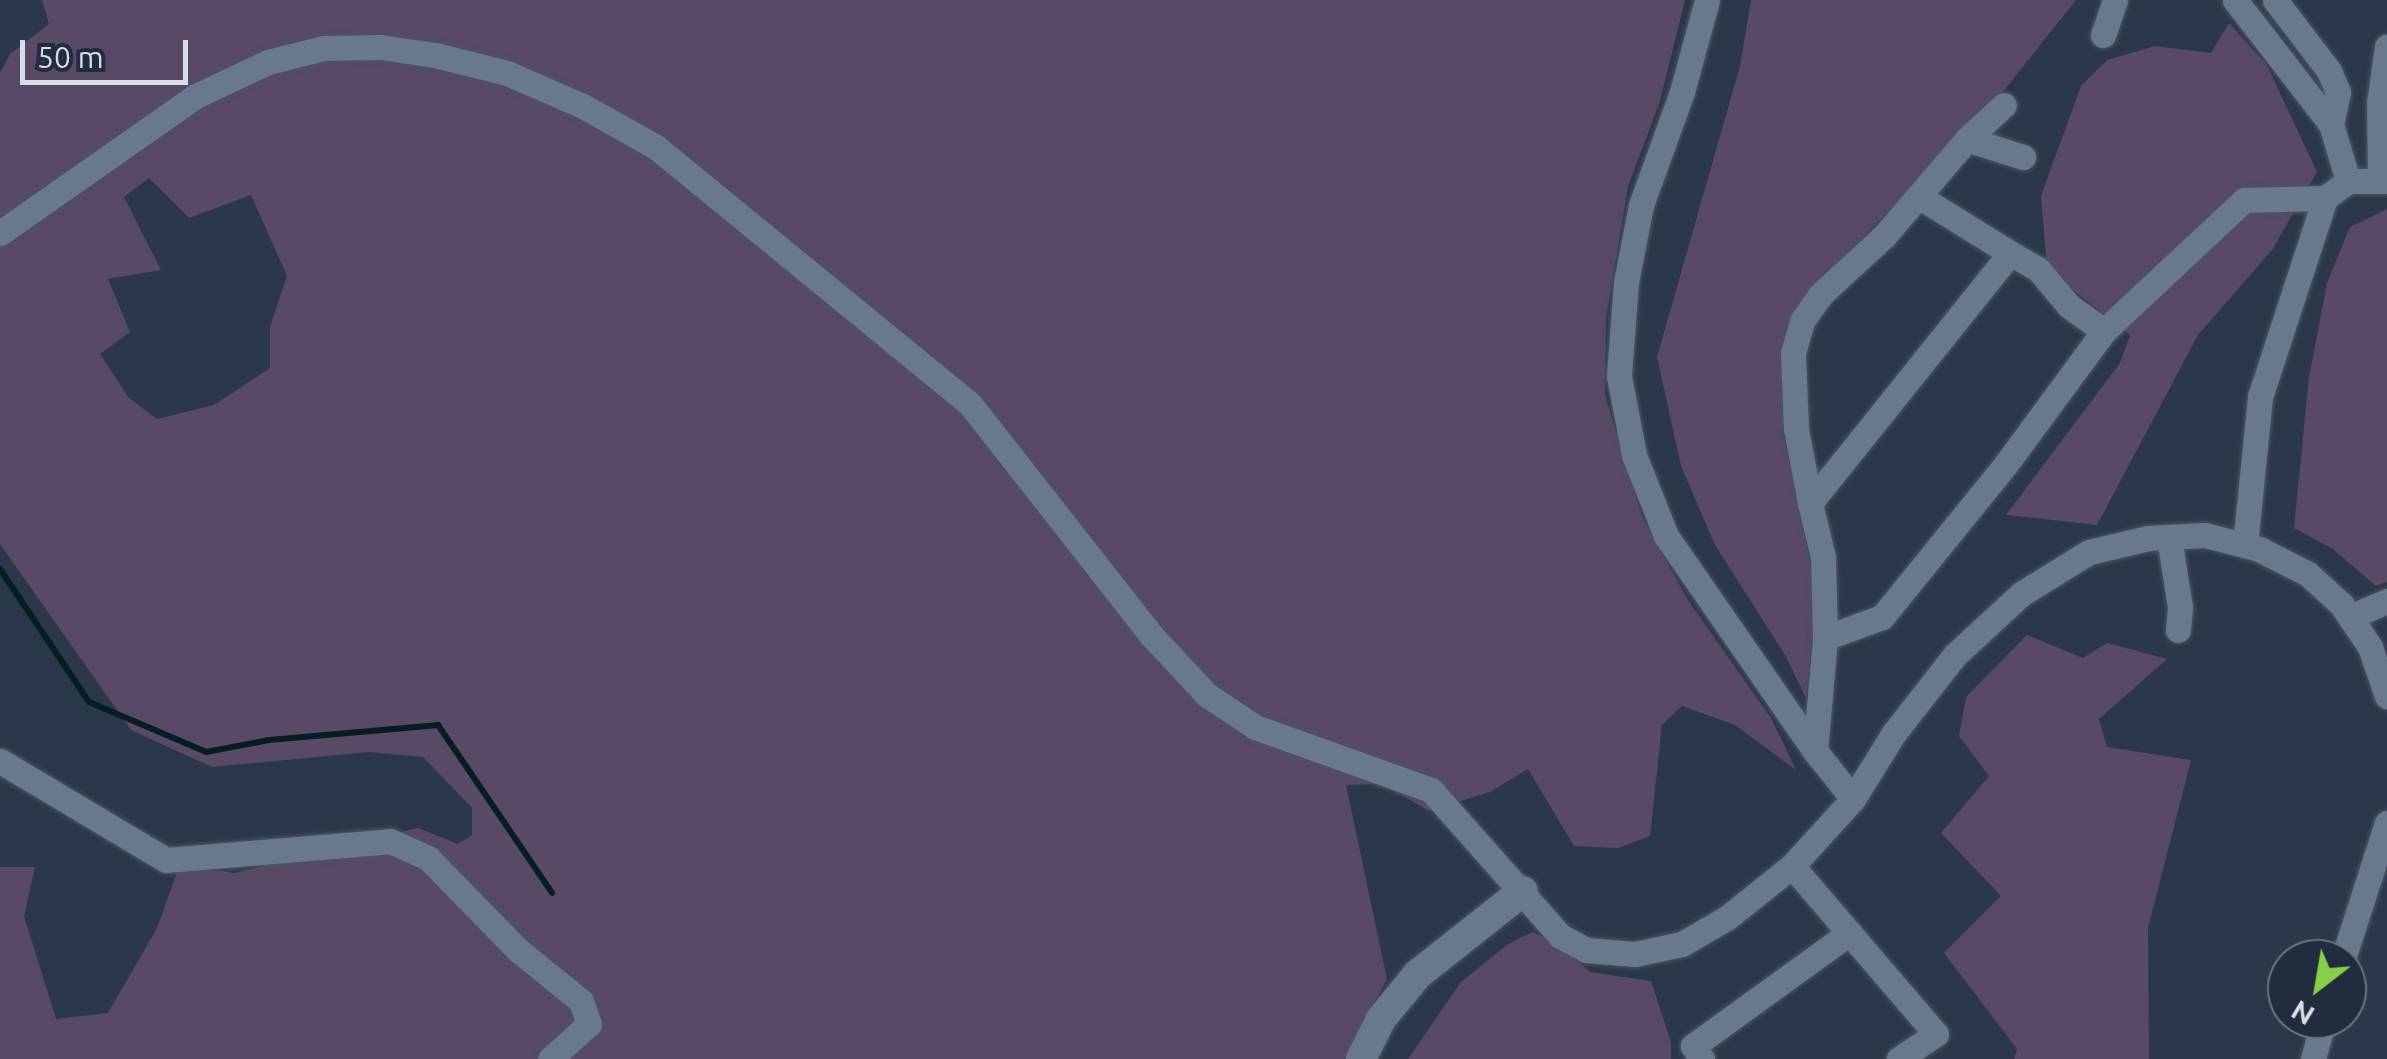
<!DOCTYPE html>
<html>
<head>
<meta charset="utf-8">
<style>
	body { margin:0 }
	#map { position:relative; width:2387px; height:1059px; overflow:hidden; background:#2b374a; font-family:Ubuntu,sans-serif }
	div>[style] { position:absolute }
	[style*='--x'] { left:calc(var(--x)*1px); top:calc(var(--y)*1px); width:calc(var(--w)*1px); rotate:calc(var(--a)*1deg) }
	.green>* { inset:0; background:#584967 }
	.stream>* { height:6px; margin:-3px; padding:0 3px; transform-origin:3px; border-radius:3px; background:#061e21 }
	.roads { filter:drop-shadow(0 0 2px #4a5463) drop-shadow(0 0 2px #4a5463) }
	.minor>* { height:25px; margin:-12.5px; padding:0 12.5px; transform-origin:12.5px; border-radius:12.5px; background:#69788d }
	.tertiary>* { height:30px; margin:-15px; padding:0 15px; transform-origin:15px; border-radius:15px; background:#69788d }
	span { translate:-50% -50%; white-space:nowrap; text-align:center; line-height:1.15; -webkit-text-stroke:8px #212d3f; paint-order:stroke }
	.north { position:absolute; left:2267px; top:939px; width:100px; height:100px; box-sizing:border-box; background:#212d3f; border:2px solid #697483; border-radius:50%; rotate:211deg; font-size:28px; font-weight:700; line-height:40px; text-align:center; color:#d6deea }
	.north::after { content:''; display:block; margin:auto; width:35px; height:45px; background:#88cf49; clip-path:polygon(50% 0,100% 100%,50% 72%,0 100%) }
	.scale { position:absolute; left:20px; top:40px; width:168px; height:45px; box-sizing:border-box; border:5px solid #d6deea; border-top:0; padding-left:12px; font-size:30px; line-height:35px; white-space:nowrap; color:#d6deea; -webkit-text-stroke:8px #212d3f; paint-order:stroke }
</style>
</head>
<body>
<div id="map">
	<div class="green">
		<i style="clip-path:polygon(evenodd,42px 0,1685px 0,1660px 101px,1628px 187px,1606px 318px,1605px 395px,1642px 517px,1688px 600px,1771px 718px,1796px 770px,1735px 725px,1682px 706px,1662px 725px,1650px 836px,1618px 848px,1574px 846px,1528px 769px,1490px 792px,1429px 811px,1383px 784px,1346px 785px,1387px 979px,1345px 1059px,0 1059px,0 867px,35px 867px,24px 916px,56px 1019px,108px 1013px,157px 928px,180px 864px,234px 873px,418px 828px,458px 844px,472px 835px,472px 808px,423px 757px,369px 752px,212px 767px,131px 730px,0 544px,0 73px,10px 54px,49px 24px,42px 0,149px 178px,189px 218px,251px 195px,287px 276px,270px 327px,270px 368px,214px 405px,157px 419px,128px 397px,100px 354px,130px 332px,108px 279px,161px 270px,124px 197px,149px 178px)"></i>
		<i style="clip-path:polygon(1751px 0,2076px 0,1998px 98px,1817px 285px,1785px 355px,1783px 433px,1811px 565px,1813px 629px,1806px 698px,1785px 655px,1715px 545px,1681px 466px,1657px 357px,1740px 66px)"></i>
		<i style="clip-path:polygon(2229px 23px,2267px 65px,2317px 172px,2272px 250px,2198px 335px,2097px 525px,2006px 515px,2120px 363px,2130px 335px,2047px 269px,2041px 196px,2081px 86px,2107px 60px,2155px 46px,2211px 53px)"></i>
		<i style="clip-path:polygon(2387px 209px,2387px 582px,2376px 586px,2333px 549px,2294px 528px,2309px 377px,2327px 283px,2350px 227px)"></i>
		<i style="clip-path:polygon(2027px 635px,2083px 658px,2107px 643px,2167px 659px,2099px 719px,2107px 747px,2191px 760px,2148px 928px,2149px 1059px,2014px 1059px,2017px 1049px,1944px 953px,2001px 896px,1941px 833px,1989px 776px,1959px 736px,1966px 697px)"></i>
		<i style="clip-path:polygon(1532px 932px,1556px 942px,1590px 972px,1651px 981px,1671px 1042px,1671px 1059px,1408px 1059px,1461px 982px,1507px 945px)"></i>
	</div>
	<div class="stream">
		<i style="--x:0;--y:569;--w:160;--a:56.2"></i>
		<i style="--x:89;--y:702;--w:127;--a:23.1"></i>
		<i style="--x:206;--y:752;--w:64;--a:-10.8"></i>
		<i style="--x:269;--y:740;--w:170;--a:-5.1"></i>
		<i style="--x:438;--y:725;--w:203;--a:55.8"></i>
	</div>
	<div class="roads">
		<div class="minor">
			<i style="--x:1707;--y:0;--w:95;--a:105.2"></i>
			<i style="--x:1682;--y:92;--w:120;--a:109.9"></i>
			<i style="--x:1641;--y:205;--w:78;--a:101"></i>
			<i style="--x:1626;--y:282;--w:94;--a:94.3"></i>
			<i style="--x:1619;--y:376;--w:80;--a:79.2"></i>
			<i style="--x:1634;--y:455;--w:87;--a:68.4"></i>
			<i style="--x:1666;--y:536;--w:262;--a:55.3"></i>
			<i style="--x:1815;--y:751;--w:61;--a:51.6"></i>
			<i style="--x:2235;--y:0;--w:157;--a:52.3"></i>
			<i style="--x:2331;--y:124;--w:59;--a:73.4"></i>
			<i style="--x:2275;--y:0;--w:89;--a:52.7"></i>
			<i style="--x:2329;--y:71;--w:23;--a:67"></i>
			<i style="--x:2338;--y:92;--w:33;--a:102"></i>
			<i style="--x:2103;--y:35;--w:37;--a:-71"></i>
			<i style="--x:1967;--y:139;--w:59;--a:17.8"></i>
			<i style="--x:2380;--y:181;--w:78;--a:-90.7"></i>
			<i style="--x:2379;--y:103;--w:57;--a:-81.9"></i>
			<i style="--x:1918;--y:196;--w:108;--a:31.8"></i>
			<i style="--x:0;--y:233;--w:239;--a:-35"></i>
			<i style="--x:196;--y:96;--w:80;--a:-25.3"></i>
			<i style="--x:268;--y:62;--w:58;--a:-14"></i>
			<i style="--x:324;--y:48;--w:57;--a:-1"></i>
			<i style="--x:381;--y:47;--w:55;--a:8.4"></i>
			<i style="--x:435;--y:55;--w:74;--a:14"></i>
			<i style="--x:507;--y:73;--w:83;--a:23.5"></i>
			<i style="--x:583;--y:106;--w:84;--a:29.3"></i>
			<i style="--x:656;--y:147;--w:406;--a:39.3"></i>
			<i style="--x:970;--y:404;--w:295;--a:51.9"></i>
			<i style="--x:1152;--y:636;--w:81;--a:47"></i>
			<i style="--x:1207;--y:695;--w:58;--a:33.7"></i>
			<i style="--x:1255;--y:727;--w:187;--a:19.7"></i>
			<i style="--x:1431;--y:790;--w:195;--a:48.5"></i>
			<i style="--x:1560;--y:936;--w:30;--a:28"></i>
			<i style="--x:1586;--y:950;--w:49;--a:4.7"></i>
			<i style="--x:1635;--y:954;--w:48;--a:-12"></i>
			<i style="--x:1682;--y:944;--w:53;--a:-30.4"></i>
			<i style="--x:1728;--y:917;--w:82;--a:-38.6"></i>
			<i style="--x:1792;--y:866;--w:91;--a:-47.7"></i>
			<i style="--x:1853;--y:799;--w:78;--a:-58.2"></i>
			<i style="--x:1894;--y:733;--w:99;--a:-52"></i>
			<i style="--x:1955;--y:655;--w:90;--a:-42.7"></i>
			<i style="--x:2021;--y:594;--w:80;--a:-31.7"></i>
			<i style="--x:2089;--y:552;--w:61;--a:-13.3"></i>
			<i style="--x:2148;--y:538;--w:57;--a:-3"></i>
			<i style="--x:2205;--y:535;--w:56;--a:14.5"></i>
			<i style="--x:2259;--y:549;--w:55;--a:27"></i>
			<i style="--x:2308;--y:574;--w:45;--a:42.3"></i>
			<i style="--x:2341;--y:604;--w:52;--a:56"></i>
			<i style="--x:2370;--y:647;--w:52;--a:70.9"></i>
			<i style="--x:2104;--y:331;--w:192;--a:-43.1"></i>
			<i style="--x:2244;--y:200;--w:81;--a:-1.4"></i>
			<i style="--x:1810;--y:503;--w:75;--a:-100.7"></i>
			<i style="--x:1796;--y:429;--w:76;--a:-92.3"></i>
			<i style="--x:1793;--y:353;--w:33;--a:-74"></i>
			<i style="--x:1802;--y:321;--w:32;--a:-55"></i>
			<i style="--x:1820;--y:295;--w:87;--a:-42.7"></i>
			<i style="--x:1884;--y:236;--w:128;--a:-49.4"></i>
			<i style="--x:1967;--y:139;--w:50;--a:-42.6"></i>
			<i style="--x:2169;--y:537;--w:71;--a:81.1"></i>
			<i style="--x:2180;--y:607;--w:23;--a:95"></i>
			<i style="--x:2245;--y:545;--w:149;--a:-84.2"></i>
			<i style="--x:2260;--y:397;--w:209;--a:-71.9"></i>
			<i style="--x:2325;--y:198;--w:29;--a:-36"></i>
			<i style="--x:2348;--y:181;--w:39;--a:0"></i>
			<i style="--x:2350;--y:617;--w:40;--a:-23.4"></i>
			<i style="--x:1815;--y:751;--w:113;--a:-84.9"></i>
			<i style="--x:1825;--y:638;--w:81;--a:-91.4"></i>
			<i style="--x:1823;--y:557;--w:56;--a:-103.5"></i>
			<i style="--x:1810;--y:503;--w:320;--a:-51.3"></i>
			<i style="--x:2010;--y:253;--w:32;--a:30"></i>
			<i style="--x:2038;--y:269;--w:48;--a:50"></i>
			<i style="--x:2069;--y:306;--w:43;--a:35.5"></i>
			<i style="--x:2104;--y:331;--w:165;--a:126.4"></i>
			<i style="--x:2006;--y:464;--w:197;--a:129"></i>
			<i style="--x:1882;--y:617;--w:61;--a:159.8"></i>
			<i style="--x:0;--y:761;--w:193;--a:30.8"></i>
			<i style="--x:166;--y:860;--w:225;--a:-4.8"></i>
			<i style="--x:390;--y:841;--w:42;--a:24.1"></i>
			<i style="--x:428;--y:858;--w:129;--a:45.6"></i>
			<i style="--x:518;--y:950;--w:81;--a:39"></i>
			<i style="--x:581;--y:1001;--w:24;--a:71"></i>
			<i style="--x:589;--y:1024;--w:52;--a:138.1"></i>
			<i style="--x:1792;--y:866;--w:221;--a:49.4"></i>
			<i style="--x:1936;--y:1034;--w:45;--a:146"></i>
			<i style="--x:2343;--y:959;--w:143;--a:-72.1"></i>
			<i style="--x:1702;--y:1059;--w:16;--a:-125"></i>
			<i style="--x:1693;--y:1046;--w:193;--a:-35.9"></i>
			<i style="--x:2313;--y:1059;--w:41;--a:-74.6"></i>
		</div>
		<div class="tertiary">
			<i style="--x:1361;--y:1059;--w:45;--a:-63.4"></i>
			<i style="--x:1381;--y:1019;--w:57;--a:-50.7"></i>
			<i style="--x:1417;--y:975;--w:135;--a:-38.4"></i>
		</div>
	</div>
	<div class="north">N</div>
	<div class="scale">50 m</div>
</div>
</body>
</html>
